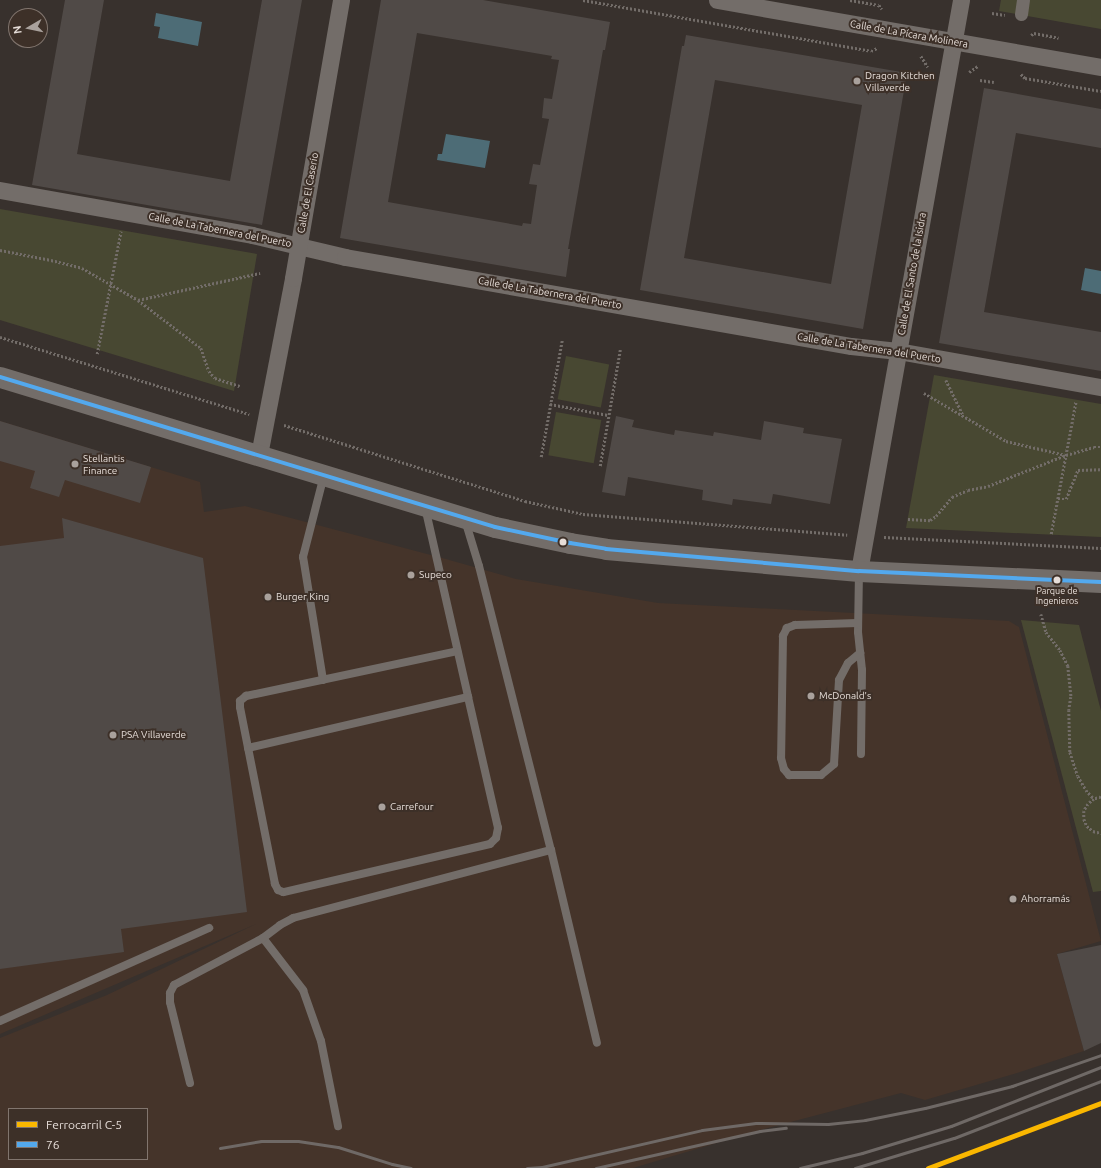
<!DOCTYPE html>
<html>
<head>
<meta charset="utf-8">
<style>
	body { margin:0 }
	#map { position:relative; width:1101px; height:1168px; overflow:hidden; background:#38312d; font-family:Ubuntu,sans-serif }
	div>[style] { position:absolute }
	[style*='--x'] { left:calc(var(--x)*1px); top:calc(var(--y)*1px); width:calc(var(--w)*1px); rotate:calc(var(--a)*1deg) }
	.built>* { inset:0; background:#45342a }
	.green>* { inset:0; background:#484832; transform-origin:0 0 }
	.water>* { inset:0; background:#4d6c76 }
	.building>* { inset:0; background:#504a47 }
	.path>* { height:2.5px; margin-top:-1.25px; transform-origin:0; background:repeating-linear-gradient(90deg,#736d69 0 2px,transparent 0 4px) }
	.service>* { height:8px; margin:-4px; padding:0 4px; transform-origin:4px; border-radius:4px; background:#736d69 }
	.pedestrian>* { height:13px; margin:-6.5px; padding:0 6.5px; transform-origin:6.5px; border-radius:6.5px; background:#736d69 }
	.minor>* { height:17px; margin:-8.5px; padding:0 8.5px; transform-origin:8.5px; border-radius:8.5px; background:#736d69 }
	.tertiary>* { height:21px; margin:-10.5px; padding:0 10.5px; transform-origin:10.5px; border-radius:10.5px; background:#736d69 }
	.rail>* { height:3px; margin:-1.5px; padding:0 1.5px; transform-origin:1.5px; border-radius:1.5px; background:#6f6966 }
	.bus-1>* { height:4px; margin:-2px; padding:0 2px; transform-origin:2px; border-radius:2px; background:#53a9ee }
	.rail-1>* { height:5px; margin:-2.5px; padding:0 2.5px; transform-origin:2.5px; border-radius:2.5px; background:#fab700 }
	.dots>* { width:11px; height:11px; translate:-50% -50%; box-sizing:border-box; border:2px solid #3d3028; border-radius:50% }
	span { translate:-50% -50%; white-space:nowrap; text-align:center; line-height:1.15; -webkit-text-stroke:4px #3d3028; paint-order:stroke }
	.bus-label { font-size:9px; color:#e6ddd8 }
	.street-label { font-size:10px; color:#e6ddd8 }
	.poi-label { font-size:10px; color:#e6ddd8 }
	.left { translate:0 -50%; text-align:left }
	.legend { position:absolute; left:8px; top:1108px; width:140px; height:52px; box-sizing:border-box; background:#3d3028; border:1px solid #81756e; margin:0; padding:5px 7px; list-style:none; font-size:12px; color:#e6ddd8 }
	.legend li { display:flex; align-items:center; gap:8px; height:20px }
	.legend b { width:20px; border:1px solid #81756e }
	.north { position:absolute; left:8px; top:8px; width:40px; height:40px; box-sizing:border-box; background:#3d3028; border:1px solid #81756e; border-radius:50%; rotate:261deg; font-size:11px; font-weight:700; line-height:16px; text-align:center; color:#e6ddd8 }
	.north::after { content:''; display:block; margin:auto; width:14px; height:18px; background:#a9a19c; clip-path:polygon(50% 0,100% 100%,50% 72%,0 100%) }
</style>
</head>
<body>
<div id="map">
	<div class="built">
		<i style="clip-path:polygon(evenodd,0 421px,200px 482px,204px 512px,245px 506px,446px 559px,516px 579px,658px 603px,1009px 621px,1019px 627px,1101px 941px,1057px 954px,1084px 1051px,1017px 1073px,925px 1100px,901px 1093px,760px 1130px,633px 1168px,0 1168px,0 1038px,107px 995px,256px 924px,0 1034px,0 421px,9px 1109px,147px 1109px,147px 1159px,9px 1159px,9px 1109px)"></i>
	</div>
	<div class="green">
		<i style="clip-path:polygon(1001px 0,1101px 0,1101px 29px,999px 11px)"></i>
		<i style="clip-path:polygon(0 209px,257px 254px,234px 391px,0 320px)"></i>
		<i style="left:566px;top:356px;width:44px;height:44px;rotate:11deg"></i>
		<i style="clip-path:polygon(934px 375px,1101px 404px,1101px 537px,906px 528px)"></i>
		<i style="left:556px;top:412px;width:46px;height:44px;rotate:10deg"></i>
		<i style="clip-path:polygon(1021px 620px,1079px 625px,1101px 711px,1101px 891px,1093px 892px)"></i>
	</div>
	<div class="water">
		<i style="clip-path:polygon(156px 13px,202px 22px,198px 46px,158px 38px,160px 27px,154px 26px)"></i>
		<i style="clip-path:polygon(446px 134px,490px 141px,485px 168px,437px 160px,438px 154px,442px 154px)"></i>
		<i style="clip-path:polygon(1085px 268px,1101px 271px,1101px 294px,1081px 290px)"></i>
	</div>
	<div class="building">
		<i style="clip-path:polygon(65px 0,104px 0,77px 154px,230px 181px,262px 0,302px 0,262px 225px,32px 185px)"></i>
		<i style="clip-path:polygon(evenodd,381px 0,483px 0,610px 22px,605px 50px,603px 50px,568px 249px,570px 249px,566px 277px,340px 238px,381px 0,417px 33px,552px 56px,551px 59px,559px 60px,552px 99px,544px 98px,542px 118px,549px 119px,540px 165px,533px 164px,529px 184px,537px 185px,531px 224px,523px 223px,522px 226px,388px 202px,417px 33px)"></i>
		<i style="clip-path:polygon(evenodd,686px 35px,907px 73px,863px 329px,640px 290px,682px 46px,684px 46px,686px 35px,715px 80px,862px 105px,831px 284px,684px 258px,715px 80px)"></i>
		<i style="clip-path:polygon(984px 88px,1101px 109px,1101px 148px,1016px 133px,984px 312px,1101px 332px,1101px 371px,939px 343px)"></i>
		<i style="clip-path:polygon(616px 416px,634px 420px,632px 427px,674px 435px,675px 430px,713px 436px,714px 432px,761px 440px,764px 421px,804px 428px,803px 433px,842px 439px,830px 504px,773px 494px,771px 504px,733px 499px,732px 505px,702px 500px,703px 490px,628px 477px,625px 496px,602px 492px)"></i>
		<i style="clip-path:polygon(0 421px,151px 467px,140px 503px,65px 480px,59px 497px,30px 488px,35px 471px,0 461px)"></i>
		<i style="clip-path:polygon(62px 518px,203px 558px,247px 912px,121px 929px,124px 952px,0 969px,0 546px,64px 538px)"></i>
		<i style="clip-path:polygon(1101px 945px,1101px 1043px,1084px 1051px,1057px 954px)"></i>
	</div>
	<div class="path">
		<i style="--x:583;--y:0;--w:292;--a:10"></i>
		<i style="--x:871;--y:51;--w:7;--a:-27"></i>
		<i style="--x:850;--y:0;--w:29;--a:10"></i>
		<i style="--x:879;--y:5;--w:5;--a:53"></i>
		<i style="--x:992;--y:13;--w:13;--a:9"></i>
		<i style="--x:1031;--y:35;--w:4;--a:-34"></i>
		<i style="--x:1034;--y:33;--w:25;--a:11"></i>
		<i style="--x:921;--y:56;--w:13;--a:58"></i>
		<i style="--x:969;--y:72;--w:11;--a:-34"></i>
		<i style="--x:1021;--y:74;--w:6;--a:45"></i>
		<i style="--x:1025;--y:78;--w:77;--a:9.7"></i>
		<i style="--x:980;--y:80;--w:14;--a:8"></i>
		<i style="--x:0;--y:250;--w:52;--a:11.1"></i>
		<i style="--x:51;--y:260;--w:32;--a:14"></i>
		<i style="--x:82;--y:268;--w:64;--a:29.7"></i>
		<i style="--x:138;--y:300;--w:125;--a:-12.5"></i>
		<i style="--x:138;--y:300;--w:79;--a:37.3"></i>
		<i style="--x:201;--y:348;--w:24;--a:71"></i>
		<i style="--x:209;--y:371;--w:9;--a:49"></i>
		<i style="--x:215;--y:378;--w:26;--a:18"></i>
		<i style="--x:0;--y:337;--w:261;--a:17.2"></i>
		<i style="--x:97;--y:354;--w:125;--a:-79"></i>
		<i style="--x:946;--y:380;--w:39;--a:64"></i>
		<i style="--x:924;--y:393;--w:95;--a:30.3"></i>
		<i style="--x:1006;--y:441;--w:61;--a:13.3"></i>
		<i style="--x:550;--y:404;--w:59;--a:10.7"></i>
		<i style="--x:284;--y:425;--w:253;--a:17.5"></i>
		<i style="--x:525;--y:501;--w:59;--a:12.6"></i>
		<i style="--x:583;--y:514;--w:265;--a:4.5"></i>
		<i style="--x:541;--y:457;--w:119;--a:-79.8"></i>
		<i style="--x:600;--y:466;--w:118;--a:-80.2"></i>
		<i style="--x:1058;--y:499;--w:8;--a:0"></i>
		<i style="--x:1066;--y:499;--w:31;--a:-68"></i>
		<i style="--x:1078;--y:470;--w:23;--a:-2"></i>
		<i style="--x:908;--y:519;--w:22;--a:3"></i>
		<i style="--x:930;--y:520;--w:7;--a:-34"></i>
		<i style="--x:936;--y:516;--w:25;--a:-50"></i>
		<i style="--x:952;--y:497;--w:17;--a:-24"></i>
		<i style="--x:968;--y:490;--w:20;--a:-11"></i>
		<i style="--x:988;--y:486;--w:84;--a:-21.7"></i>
		<i style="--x:1066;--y:455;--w:29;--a:-16"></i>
		<i style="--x:1094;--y:447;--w:7;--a:0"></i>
		<i style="--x:1051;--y:534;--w:135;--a:-79.4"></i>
		<i style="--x:884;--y:537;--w:217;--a:2.9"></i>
		<i style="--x:1041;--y:614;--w:19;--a:74"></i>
		<i style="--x:1046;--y:632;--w:23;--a:52"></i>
		<i style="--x:1060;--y:650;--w:18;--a:63"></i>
		<i style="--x:1068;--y:666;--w:31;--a:84"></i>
		<i style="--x:1071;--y:697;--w:13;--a:99"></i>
		<i style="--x:1069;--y:710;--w:42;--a:88.6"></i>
		<i style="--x:1070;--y:752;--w:25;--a:72"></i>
		<i style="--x:1078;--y:776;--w:16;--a:60"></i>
		<i style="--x:1086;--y:790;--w:12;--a:48"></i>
		<i style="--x:1101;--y:797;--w:7;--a:164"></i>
		<i style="--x:1094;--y:799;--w:8;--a:140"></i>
		<i style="--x:1088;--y:804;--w:8;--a:120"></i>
		<i style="--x:1084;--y:811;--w:8;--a:90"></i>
		<i style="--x:1084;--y:819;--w:8;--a:67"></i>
		<i style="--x:1087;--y:826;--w:8;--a:40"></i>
		<i style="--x:1093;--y:831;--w:8;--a:14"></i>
	</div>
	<div class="service">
		<i style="--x:425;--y:507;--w:195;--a:77.2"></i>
		<i style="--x:468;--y:697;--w:134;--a:77.1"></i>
		<i style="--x:498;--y:828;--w:10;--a:101"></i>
		<i style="--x:496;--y:838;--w:8;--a:135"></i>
		<i style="--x:490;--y:844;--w:212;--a:166.9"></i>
		<i style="--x:283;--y:892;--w:5;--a:-158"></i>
		<i style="--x:278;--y:890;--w:7;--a:-117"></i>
		<i style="--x:275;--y:884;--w:180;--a:-101.2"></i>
		<i style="--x:240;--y:707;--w:6;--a:-90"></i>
		<i style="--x:240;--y:701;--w:8;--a:-40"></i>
		<i style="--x:246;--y:696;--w:216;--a:-12"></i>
		<i style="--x:465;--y:520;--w:48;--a:73.1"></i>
		<i style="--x:479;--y:566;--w:293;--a:75.8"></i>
		<i style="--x:551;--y:850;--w:198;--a:76.6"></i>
		<i style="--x:859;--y:571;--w:61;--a:90.9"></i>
		<i style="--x:858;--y:632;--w:38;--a:84"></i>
		<i style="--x:862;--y:670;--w:84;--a:90.7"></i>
		<i style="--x:858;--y:623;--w:63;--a:178.2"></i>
		<i style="--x:795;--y:625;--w:9;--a:159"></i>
		<i style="--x:787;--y:628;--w:9;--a:117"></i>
		<i style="--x:783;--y:636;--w:122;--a:90.9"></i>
		<i style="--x:781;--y:758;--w:11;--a:75"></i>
		<i style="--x:784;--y:769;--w:8;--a:50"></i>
		<i style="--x:789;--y:775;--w:32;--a:0"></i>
		<i style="--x:821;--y:775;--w:17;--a:-40"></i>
		<i style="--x:834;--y:764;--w:84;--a:-86.6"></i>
		<i style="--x:839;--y:680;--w:19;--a:-62"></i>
		<i style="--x:848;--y:663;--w:16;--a:-40"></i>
		<i style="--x:323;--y:680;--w:125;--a:-99.2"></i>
		<i style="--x:303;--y:557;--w:85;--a:-75.6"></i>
		<i style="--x:248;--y:748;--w:226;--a:-13.1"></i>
		<i style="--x:263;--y:938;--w:66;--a:52.4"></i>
		<i style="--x:303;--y:990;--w:54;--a:70.6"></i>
		<i style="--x:321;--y:1041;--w:87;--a:78.7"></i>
		<i style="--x:0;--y:1021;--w:229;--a:-24"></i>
		<i style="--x:190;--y:1083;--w:83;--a:-103.9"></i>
		<i style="--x:170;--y:1002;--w:9;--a:-90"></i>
		<i style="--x:170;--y:993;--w:9;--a:-63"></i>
		<i style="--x:174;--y:985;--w:101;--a:-27.8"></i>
		<i style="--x:263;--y:938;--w:21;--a:-37"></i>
		<i style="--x:280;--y:925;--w:15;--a:-28"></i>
		<i style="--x:293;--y:918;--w:267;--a:-14.8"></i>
	</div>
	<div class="pedestrian">
		<i style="--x:1021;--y:14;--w:14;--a:-82"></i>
	</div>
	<div class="minor">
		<i style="--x:717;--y:0;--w:390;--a:9.9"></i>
		<i style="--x:0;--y:190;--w:256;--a:10.1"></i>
		<i style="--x:252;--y:235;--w:96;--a:13.3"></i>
		<i style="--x:345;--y:257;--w:514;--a:9.98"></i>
		<i style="--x:851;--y:346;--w:47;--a:6.1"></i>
		<i style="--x:898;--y:351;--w:206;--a:10.1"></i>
		<i style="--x:259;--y:455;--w:180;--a:-79.1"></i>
		<i style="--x:293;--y:278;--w:282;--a:-80.2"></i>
		<i style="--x:859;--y:571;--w:580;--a:-79.87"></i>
	</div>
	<div class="tertiary">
		<i style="--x:0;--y:377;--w:517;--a:16.86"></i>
		<i style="--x:495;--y:527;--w:77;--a:12"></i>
		<i style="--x:570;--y:543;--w:36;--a:9"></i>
		<i style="--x:606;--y:549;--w:254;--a:5"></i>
		<i style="--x:859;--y:571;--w:242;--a:2.6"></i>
	</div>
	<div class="rail">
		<i style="--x:220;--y:1148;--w:42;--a:-9.7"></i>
		<i style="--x:261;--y:1141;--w:37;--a:0"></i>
		<i style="--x:298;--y:1141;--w:40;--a:8.5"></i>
		<i style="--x:338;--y:1147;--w:57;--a:17.5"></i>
		<i style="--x:392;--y:1164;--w:19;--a:12"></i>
		<i style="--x:527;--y:1168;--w:15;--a:-4"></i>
		<i style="--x:542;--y:1167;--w:164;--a:-13"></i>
		<i style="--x:702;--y:1130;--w:54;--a:-7.4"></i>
		<i style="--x:756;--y:1123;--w:72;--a:0.8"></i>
		<i style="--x:828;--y:1124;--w:37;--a:-6"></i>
		<i style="--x:865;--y:1120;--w:61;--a:-11.3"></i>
		<i style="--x:925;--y:1108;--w:90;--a:-14.2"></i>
		<i style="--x:1012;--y:1086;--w:94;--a:-19.2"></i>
		<i style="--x:596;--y:1168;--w:168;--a:-12.7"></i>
		<i style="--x:760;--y:1131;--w:26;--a:-7"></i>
		<i style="--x:800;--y:1168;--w:64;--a:-13.6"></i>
		<i style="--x:862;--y:1153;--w:93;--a:-16.9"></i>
		<i style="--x:951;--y:1126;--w:161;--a:-21.5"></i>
		<i style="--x:855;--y:1168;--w:103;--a:-16.9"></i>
		<i style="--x:954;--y:1138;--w:158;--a:-21.2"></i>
	</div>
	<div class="bus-1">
		<i style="--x:0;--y:377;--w:517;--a:16.86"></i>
		<i style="--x:495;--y:527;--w:77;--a:12"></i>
		<i style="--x:570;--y:543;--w:36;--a:9"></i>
		<i style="--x:606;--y:549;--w:254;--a:5"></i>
		<i style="--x:859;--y:571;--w:242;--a:2.6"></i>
	</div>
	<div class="rail-1">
		<i style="--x:928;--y:1168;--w:185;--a:-20.6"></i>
	</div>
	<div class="dots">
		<i style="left:857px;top:81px;background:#a9a19c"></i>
		<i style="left:75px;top:464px;background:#a9a19c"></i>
		<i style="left:563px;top:542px;background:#e6ddd8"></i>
		<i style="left:411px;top:575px;background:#a9a19c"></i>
		<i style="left:1057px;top:580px;background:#e6ddd8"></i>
		<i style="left:268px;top:597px;background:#a9a19c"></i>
		<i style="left:811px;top:696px;background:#a9a19c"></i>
		<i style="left:113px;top:735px;background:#a9a19c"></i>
		<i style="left:382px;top:807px;background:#a9a19c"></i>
		<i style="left:1013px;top:899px;background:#a9a19c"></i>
	</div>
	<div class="bus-label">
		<span style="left:1057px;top:596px">Parque de<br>Ingenieros</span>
	</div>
	<div class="street-label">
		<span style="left:909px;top:34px;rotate:10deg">Calle de La Pícara Molinera</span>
		<span style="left:308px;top:193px;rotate:-80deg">Calle de El Caserío</span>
		<span style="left:220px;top:230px;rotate:11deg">Calle de La Tabernera del Puerto</span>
		<span style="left:912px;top:274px;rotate:-80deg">Calle de El Santo de la Isidra</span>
		<span style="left:550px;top:293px;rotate:10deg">Calle de La Tabernera del Puerto</span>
		<span style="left:869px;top:348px;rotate:9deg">Calle de La Tabernera del Puerto</span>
	</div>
	<div class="poi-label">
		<span class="left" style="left:865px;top:81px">Dragon Kitchen<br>Villaverde</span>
		<span class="left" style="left:83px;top:464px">Stellantis<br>Finance</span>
		<span class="left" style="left:419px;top:575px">Supeco</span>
		<span class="left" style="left:276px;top:597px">Burger King</span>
		<span class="left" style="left:819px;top:696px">McDonald's</span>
		<span class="left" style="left:121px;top:735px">PSA Villaverde</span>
		<span class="left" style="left:390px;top:807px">Carrefour</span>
		<span class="left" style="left:1021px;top:899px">Ahorramás</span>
	</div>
	<ul class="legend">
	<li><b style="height:5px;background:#fab700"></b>Ferrocarril C-5</li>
	<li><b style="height:5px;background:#53a9ee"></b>76</li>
	</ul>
	<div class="north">N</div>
</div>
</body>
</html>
